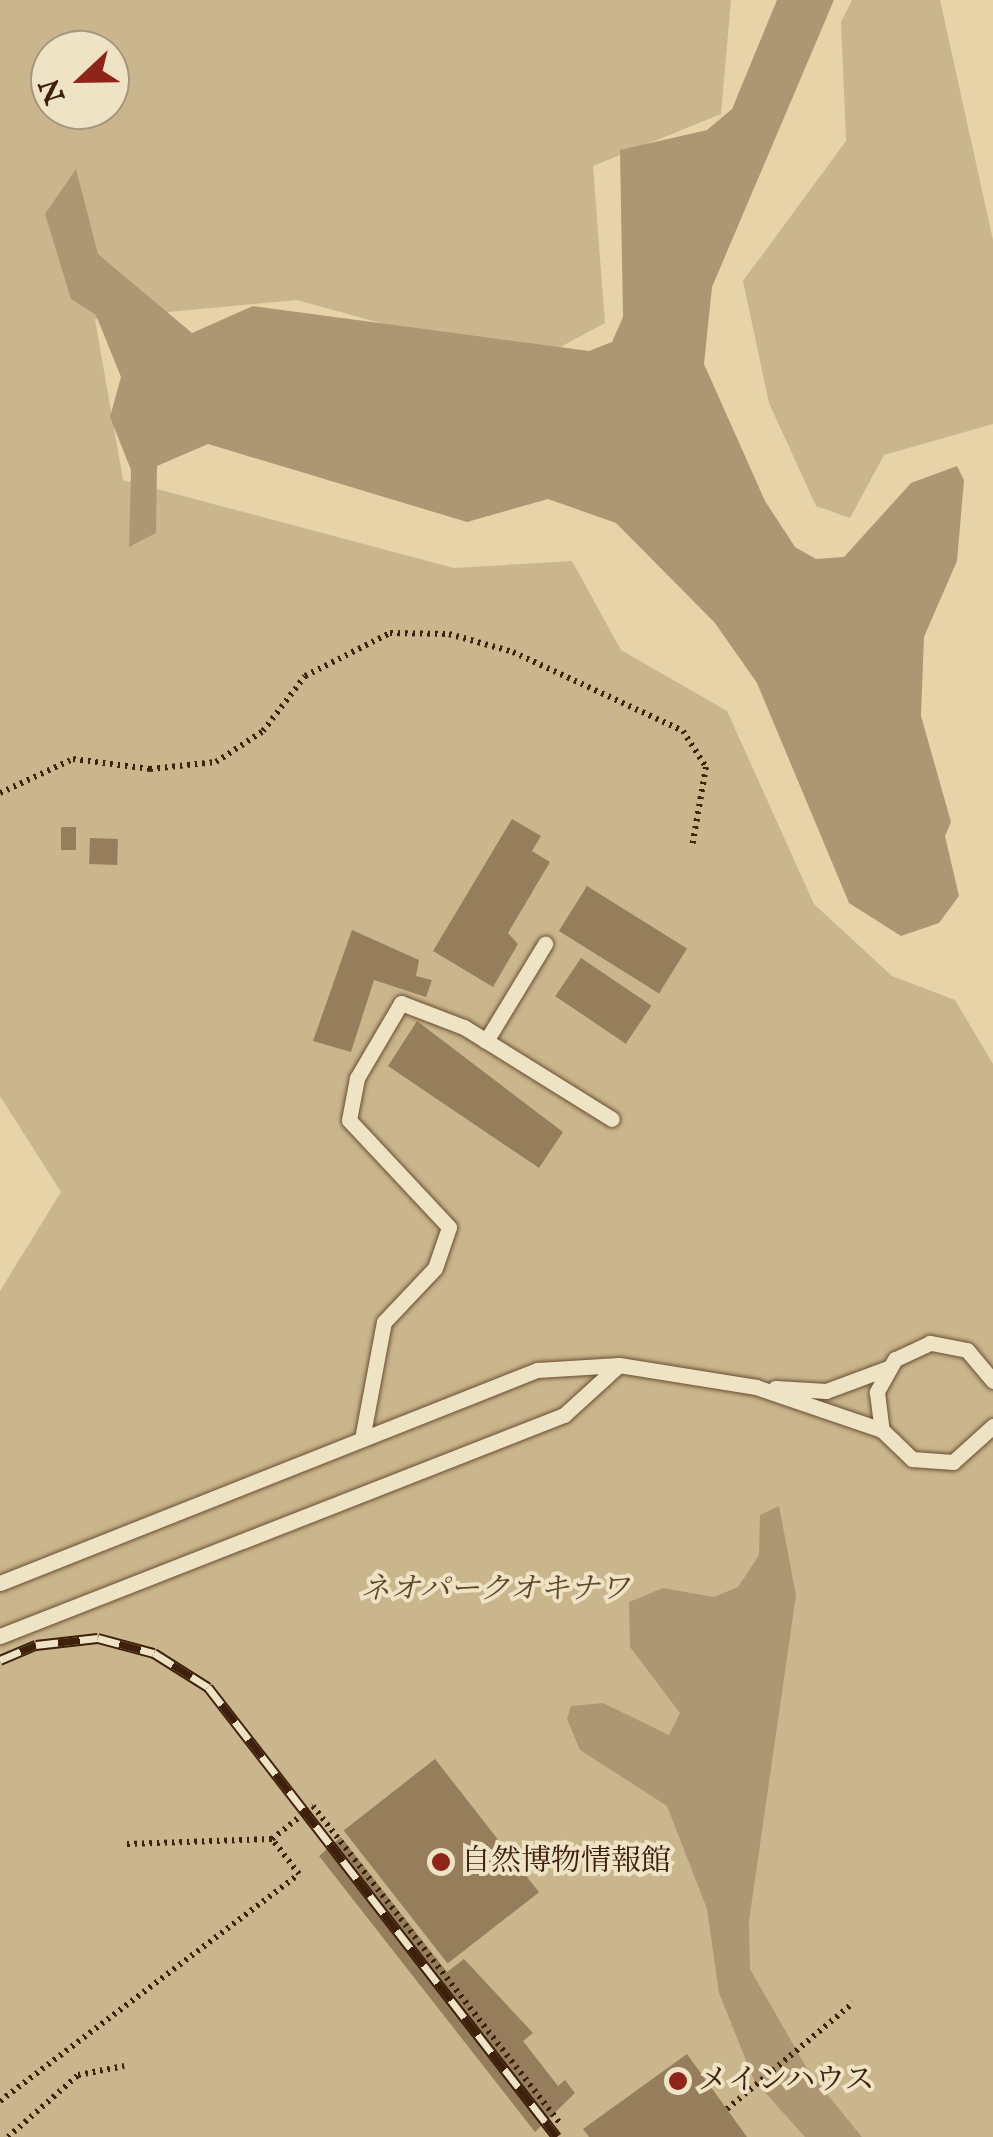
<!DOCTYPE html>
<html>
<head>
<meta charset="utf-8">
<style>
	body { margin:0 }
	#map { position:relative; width:993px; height:2137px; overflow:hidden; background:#e6d4a8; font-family:"IM FELL English","Noto Serif JP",serif }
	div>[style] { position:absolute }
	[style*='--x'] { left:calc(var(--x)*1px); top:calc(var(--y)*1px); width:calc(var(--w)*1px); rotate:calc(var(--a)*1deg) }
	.green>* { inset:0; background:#cab68d }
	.water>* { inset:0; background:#ad9773 }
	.building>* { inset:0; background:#967e5d; transform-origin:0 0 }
	.path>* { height:6px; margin-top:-3px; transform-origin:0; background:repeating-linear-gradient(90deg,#3f210b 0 2.5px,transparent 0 7.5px) }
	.roads { filter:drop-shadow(0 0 2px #694e32) drop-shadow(0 0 2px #694e32) }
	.service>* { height:15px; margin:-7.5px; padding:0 7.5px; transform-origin:7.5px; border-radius:7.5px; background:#efe3c6 }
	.rail>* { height:11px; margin-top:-5.5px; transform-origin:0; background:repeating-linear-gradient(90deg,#efe3c6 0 22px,#3f210b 0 44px); box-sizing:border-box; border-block:2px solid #3f210b }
	.dots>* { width:28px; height:28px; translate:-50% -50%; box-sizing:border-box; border:5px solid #efe3c6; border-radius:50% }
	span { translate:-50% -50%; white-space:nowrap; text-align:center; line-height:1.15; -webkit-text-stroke:8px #efe3c6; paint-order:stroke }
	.park-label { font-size:30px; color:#62462c; font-style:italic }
	.poi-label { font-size:30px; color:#3f210b }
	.left { translate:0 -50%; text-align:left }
	.north { position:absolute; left:30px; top:30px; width:100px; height:100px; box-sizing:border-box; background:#efe3c6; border:2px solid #a9957b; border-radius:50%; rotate:248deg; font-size:28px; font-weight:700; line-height:40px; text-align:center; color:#3f210b }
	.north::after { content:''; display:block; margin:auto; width:35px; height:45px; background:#8f2418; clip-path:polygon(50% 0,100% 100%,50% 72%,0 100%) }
</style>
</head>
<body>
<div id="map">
	<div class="green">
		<i style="clip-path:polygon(evenodd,0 0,731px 0,721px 114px,593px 166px,605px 323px,529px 364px,297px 300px,95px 319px,123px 480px,454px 568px,572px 561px,621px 650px,727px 711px,814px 904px,892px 976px,955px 1000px,993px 1064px,993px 2137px,0 2137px,0 1291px,61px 1192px,0 1096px,0 0,50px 50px,110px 50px,110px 110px,50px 110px,50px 50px)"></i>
		<i style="clip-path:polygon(852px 0,940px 0,993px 240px,993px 424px,884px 455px,850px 518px,816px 506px,769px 403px,743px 281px,846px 141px,841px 22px)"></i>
	</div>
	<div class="water">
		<i style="clip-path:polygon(777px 0,834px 0,712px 287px,704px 364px,765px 501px,795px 547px,816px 559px,844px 557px,911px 483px,957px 466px,964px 480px,957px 561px,924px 637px,921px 716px,951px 822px,945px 836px,959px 896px,939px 923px,901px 936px,849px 903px,757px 683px,715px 623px,616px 523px,548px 499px,467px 522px,208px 444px,157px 466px,156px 533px,129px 547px,131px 470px,110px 417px,121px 377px,96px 315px,71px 299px,45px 214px,76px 169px,98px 254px,192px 333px,253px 306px,589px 351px,612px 342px,623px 317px,620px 150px,707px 130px,732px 109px)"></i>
		<i style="clip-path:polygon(779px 1506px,796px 1595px,749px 1921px,750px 1969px,809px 2072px,862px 2137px,805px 2137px,754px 2080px,719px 1993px,707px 1909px,667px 1806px,580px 1750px,567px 1719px,571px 1706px,603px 1703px,669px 1735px,680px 1713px,630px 1647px,629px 1602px,663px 1588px,714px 1597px,738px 1587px,759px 1555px,760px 1515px)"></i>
	</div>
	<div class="building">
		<i style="clip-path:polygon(512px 819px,541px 836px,532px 851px,550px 862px,508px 933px,518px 944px,493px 987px,433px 951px)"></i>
		<i style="left:61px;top:827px;width:15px;height:23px"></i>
		<i style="left:90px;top:838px;width:28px;height:26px;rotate:2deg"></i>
		<i style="left:587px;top:886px;width:118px;height:53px;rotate:32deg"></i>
		<i style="clip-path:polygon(352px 930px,419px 960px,416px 976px,432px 980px,426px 997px,374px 980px,351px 1052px,313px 1041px)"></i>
		<i style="left:581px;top:958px;width:85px;height:46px;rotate:34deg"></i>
		<i style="clip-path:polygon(417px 1021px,563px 1132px,539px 1168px,388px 1066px)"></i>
		<i style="left:435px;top:1759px;width:169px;height:116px;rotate:52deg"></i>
		<i style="clip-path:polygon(341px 1837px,447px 1972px,464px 1959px,533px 2033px,523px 2041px,558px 2086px,565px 2080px,575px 2093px,535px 2132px,319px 1856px)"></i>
		<i style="clip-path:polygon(687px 2054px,747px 2137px,589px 2137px,583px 2129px)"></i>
	</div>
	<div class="path">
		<i style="--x:0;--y:793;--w:81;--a:-25"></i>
		<i style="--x:73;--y:759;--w:78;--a:7.4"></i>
		<i style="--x:150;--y:769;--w:66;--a:-6.1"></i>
		<i style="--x:216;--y:762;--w:56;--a:-33.4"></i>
		<i style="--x:263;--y:731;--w:69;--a:-52.6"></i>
		<i style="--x:305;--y:676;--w:95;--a:-26.8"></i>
		<i style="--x:390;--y:633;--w:59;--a:1"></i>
		<i style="--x:449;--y:634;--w:66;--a:15.7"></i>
		<i style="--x:513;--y:652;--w:187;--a:24.9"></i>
		<i style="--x:683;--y:731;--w:43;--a:57.4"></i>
		<i style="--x:706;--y:767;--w:81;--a:99.9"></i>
		<i style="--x:127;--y:1844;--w:145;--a:-2"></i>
		<i style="--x:0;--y:2101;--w:375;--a:-37.2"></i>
		<i style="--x:299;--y:1874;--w:44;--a:-127.6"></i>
		<i style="--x:272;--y:1839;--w:53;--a:-38.8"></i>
		<i style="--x:313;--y:1806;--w:404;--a:52.1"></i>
		<i style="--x:727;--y:2109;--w:165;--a:-40.1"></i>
		<i style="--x:8;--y:2137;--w:94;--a:-41.5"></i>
		<i style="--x:78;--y:2075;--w:47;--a:-11.1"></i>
	</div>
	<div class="roads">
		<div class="service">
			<i style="--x:486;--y:1041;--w:114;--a:-58.7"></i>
			<i style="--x:993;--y:1381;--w:40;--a:-130"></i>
			<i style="--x:967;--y:1350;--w:38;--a:-169"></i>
			<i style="--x:930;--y:1343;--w:38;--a:155"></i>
			<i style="--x:895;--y:1359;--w:38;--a:119"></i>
			<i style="--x:877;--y:1392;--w:38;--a:83"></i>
			<i style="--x:882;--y:1430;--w:42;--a:44"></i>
			<i style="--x:912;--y:1459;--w:41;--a:4.2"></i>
			<i style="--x:953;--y:1462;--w:54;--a:-42"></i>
			<i style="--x:775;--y:1388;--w:51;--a:3.4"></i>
			<i style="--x:826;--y:1391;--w:66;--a:-20.4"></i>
			<i style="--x:362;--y:1439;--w:119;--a:-79.4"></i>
			<i style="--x:384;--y:1322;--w:74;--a:-46.6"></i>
			<i style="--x:435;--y:1268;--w:43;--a:-71.1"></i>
			<i style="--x:449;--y:1227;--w:146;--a:-133.1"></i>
			<i style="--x:349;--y:1120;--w:43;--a:-79.2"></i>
			<i style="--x:357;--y:1078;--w:87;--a:-59.6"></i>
			<i style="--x:401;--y:1003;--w:67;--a:20.9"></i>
			<i style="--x:464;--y:1027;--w:174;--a:31.9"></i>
			<i style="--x:0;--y:1583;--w:578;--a:-21.64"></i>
			<i style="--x:537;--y:1370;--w:82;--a:-3.5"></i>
			<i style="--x:619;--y:1365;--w:139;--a:9.1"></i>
			<i style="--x:756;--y:1387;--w:133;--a:18.8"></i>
			<i style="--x:0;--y:1636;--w:606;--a:-21.4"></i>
			<i style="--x:564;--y:1415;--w:74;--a:-42.3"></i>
		</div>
	</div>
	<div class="rail">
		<i style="--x:0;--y:1660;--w:39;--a:-23"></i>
		<i style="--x:36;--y:1645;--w:62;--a:-6.4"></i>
		<i style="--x:98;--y:1638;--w:58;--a:15"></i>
		<i style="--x:154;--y:1653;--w:64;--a:32.2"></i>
		<i style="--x:208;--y:1687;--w:569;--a:52.2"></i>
	</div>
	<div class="dots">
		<i style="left:441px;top:1862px;background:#8f2418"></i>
		<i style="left:678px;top:2081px;background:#8f2418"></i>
	</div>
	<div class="park-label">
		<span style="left:495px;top:1590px">ネオパークオキナワ</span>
	</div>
	<div class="poi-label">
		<span class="left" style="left:461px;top:1862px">自然博物情報館</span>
		<span class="left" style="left:698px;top:2081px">メインハウス</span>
	</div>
	<div class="north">N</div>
</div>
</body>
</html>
